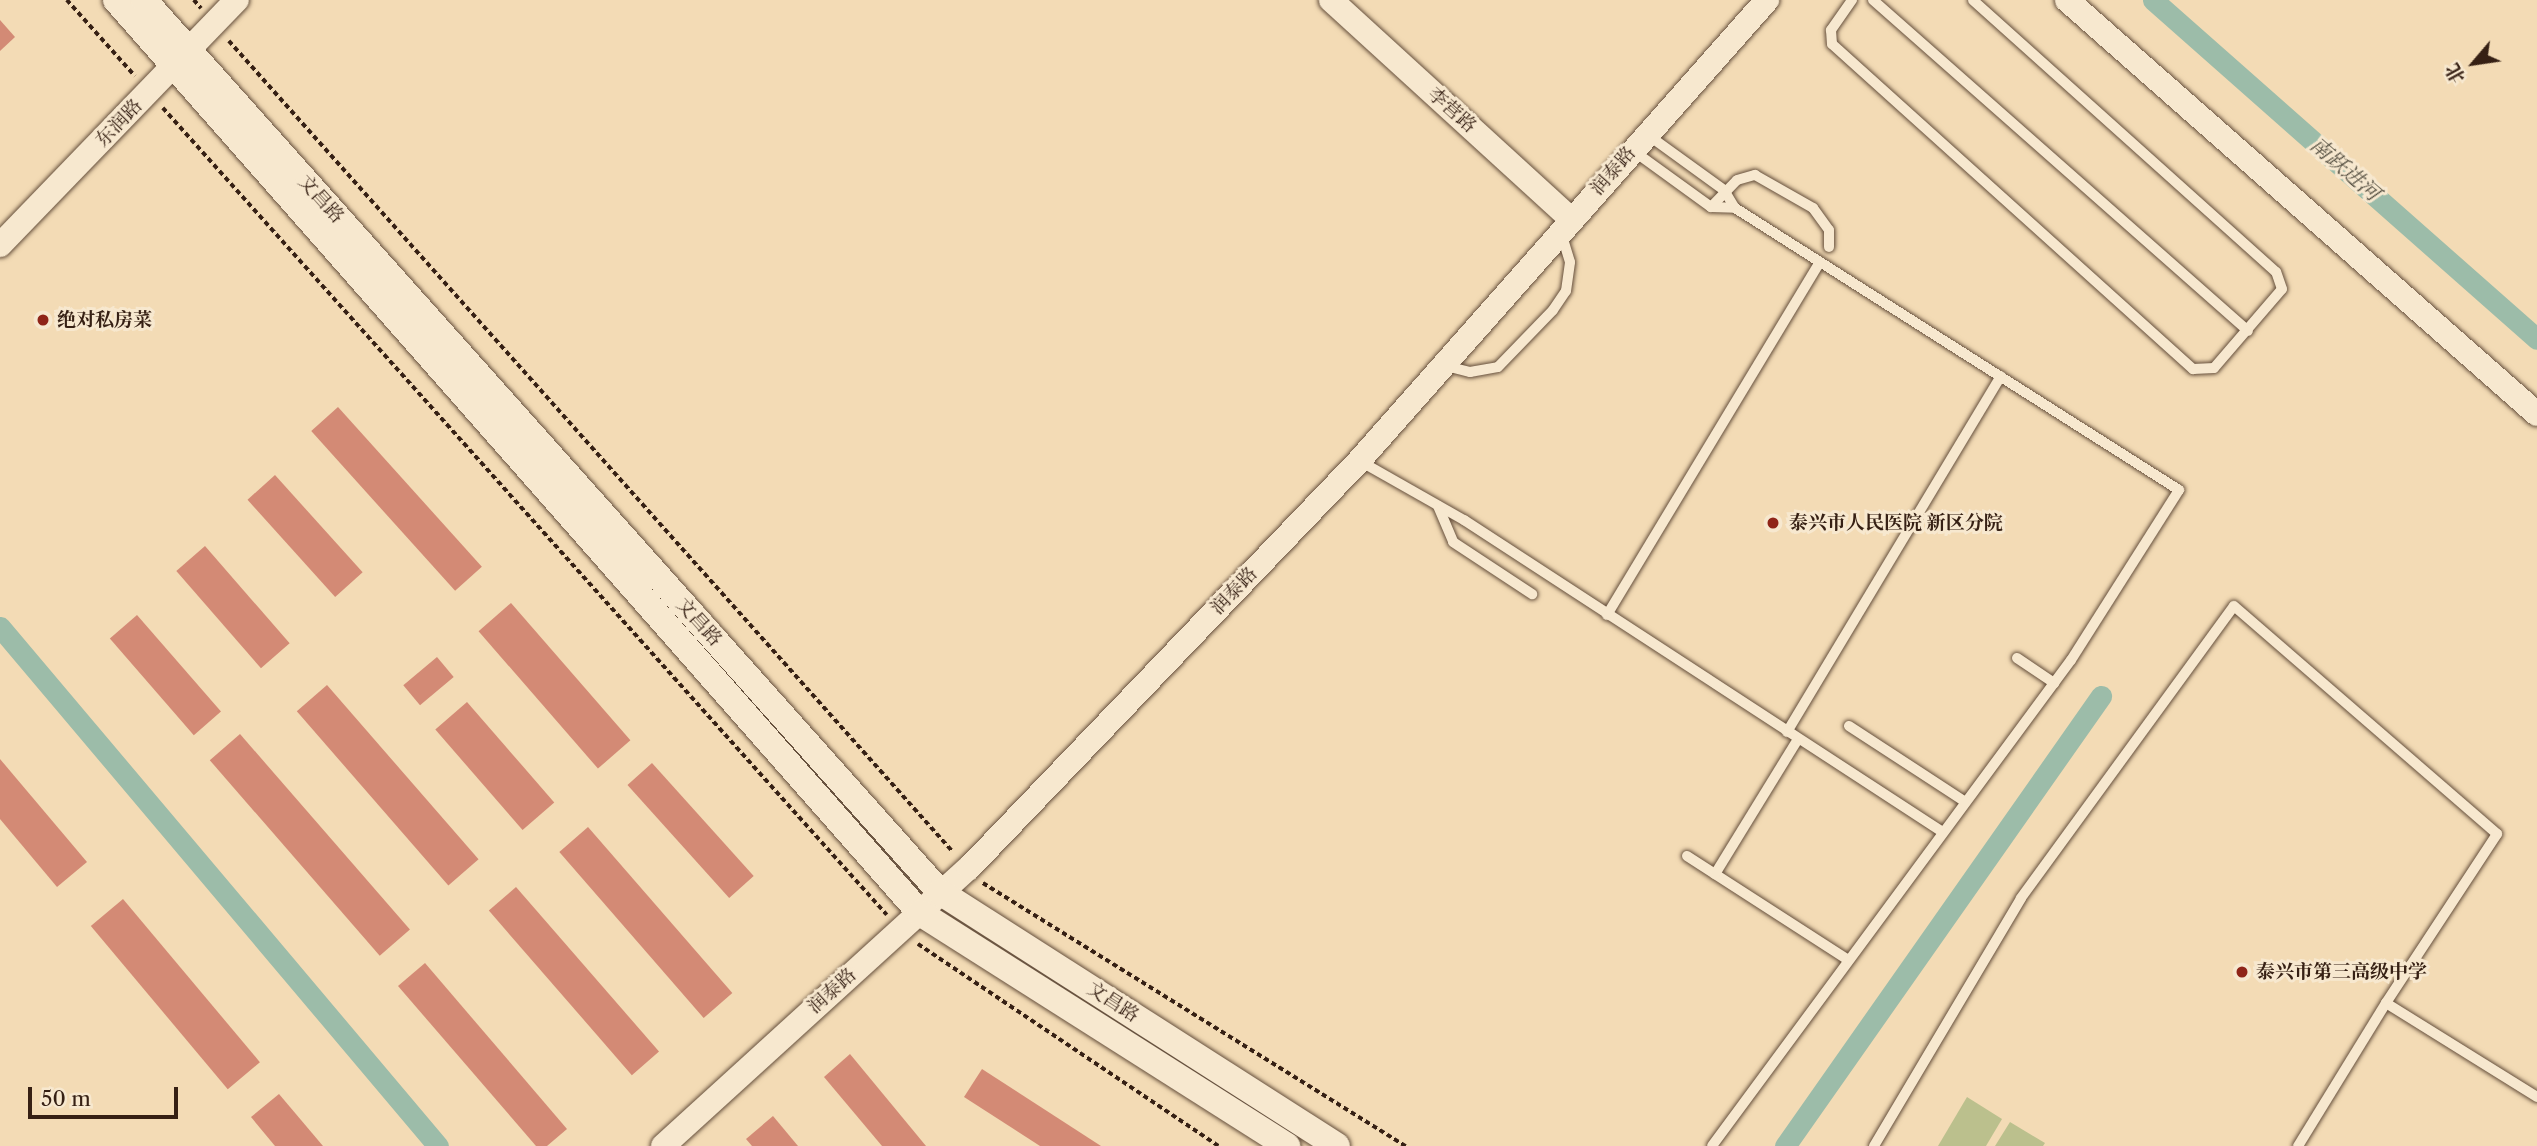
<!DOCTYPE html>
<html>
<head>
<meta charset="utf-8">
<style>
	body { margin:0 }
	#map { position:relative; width:2537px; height:1146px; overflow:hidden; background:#f3dbb5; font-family:"Libre Caslon Text","Noto Serif SC",serif }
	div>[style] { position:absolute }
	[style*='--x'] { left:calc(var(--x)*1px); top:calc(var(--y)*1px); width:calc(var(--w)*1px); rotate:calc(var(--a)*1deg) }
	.green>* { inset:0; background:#bbc08d }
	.canal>* { height:21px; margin:-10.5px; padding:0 10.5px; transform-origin:10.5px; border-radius:10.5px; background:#9cbca9 }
	.building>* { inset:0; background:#d38a75; transform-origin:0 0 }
	.path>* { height:3.5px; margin-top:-1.75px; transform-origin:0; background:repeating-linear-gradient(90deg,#362014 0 5px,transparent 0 8.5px) }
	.roads { filter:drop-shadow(0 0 2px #654f3c) drop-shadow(0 0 2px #654f3c) }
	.service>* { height:10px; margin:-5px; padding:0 5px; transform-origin:5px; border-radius:5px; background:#f7e8cf }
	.tertiary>* { height:24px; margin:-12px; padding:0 12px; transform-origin:12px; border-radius:12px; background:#f7e8cf }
	.secondary>* { height:26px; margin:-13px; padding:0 13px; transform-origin:13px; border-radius:13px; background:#f7e8cf }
	.dots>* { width:19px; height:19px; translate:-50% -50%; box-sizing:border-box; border:4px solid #f7e8cf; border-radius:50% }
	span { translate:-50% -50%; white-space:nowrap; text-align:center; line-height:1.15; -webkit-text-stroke:6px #f7e8cf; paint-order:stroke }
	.street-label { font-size:19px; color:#362014 }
	.poi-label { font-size:19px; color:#362014; font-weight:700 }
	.left { translate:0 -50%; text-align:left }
	.water-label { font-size:21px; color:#554f41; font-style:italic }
	.north { position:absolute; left:2439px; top:28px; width:70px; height:70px; -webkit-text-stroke:5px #f7e8cf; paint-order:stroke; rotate:241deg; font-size:19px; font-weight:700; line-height:28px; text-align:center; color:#362014 }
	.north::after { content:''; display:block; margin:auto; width:24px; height:32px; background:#362014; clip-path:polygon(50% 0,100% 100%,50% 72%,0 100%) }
	.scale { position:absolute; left:28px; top:1087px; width:150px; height:32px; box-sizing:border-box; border:4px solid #362014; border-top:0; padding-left:9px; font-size:21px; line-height:24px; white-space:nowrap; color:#362014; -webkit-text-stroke:5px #f7e8cf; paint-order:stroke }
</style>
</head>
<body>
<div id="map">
	<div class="green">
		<i style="clip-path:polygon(1967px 1097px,2002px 1119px,1986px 1146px,1938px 1146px)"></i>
		<i style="clip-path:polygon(2010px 1122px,2045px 1143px,2043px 1146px,1995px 1146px)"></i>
	</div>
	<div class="canal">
		<i style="--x:2153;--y:0;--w:512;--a:41.44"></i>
		<i style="--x:0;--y:627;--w:679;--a:49.84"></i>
		<i style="--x:1785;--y:1146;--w:550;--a:-54.92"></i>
	</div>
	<div class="building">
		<i style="clip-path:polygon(0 20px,15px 37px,0 51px)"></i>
		<i style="left:338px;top:407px;width:215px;height:36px;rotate:48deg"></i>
		<i style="left:275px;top:475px;width:131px;height:37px;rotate:48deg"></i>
		<i style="left:205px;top:546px;width:129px;height:38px;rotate:49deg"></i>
		<i style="left:511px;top:603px;width:182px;height:43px;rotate:49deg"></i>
		<i style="left:137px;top:615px;width:128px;height:36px;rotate:49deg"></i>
		<i style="left:437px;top:657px;width:26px;height:44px;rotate:50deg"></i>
		<i style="left:327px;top:685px;width:231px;height:40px;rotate:49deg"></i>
		<i style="left:467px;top:702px;width:133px;height:42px;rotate:49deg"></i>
		<i style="left:240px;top:734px;width:259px;height:40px;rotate:49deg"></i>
		<i style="clip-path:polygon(0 759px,87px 862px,57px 887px,0 819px)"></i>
		<i style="left:652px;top:763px;width:152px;height:33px;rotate:48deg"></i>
		<i style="left:588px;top:827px;width:220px;height:38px;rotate:49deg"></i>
		<i style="left:516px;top:887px;width:218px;height:36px;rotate:49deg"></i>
		<i style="left:123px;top:899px;width:213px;height:42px;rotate:50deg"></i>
		<i style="clip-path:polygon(425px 963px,567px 1129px,547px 1146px,536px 1146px,398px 986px)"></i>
		<i style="clip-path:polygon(850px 1054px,926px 1146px,882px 1146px,824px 1077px)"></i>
		<i style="clip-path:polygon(982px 1069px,1101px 1146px,1040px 1146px,964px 1097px)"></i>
		<i style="clip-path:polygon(279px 1094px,323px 1146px,275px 1146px,251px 1117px)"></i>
		<i style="clip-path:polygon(773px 1116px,798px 1146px,752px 1146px,746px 1139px)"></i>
	</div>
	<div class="path">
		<i style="--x:67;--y:0;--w:102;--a:48.2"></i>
		<i style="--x:194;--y:0;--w:11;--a:49"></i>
		<i style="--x:229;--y:41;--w:1087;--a:48.24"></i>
		<i style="--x:163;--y:108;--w:1084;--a:48.1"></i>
		<i style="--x:983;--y:883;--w:498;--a:31.9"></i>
		<i style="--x:918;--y:944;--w:362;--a:33.9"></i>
	</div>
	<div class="roads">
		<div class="service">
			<i style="--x:1852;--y:0;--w:37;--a:125"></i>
			<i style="--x:1831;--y:30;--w:14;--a:86"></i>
			<i style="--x:1832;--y:44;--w:486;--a:42"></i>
			<i style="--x:2193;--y:369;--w:21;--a:-3"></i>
			<i style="--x:2214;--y:368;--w:104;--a:-49.3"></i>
			<i style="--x:2282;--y:289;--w:18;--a:-109"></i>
			<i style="--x:2276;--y:272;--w:407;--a:-138.1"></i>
			<i style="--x:1873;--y:0;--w:500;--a:41.43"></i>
			<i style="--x:1648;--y:135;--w:94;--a:35.9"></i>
			<i style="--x:1724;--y:190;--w:21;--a:59"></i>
			<i style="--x:1635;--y:152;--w:94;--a:35.9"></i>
			<i style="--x:1711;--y:207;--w:24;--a:2"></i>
			<i style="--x:1735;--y:208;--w:526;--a:32.42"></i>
			<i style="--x:2179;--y:490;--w:201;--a:122.4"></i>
			<i style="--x:2071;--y:660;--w:604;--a:126.45"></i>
			<i style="--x:1711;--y:207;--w:37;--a:-46"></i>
			<i style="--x:1737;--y:180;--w:19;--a:-16"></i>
			<i style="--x:1755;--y:175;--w:67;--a:29.6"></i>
			<i style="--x:1813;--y:208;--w:27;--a:54"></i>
			<i style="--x:1829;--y:230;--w:17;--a:90"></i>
			<i style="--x:1446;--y:366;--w:25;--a:14"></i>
			<i style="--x:1470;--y:372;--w:28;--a:-10"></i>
			<i style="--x:1498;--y:367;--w:79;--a:-46"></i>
			<i style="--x:1553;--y:310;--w:23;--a:-56"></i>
			<i style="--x:1566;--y:291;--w:29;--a:-82"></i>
			<i style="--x:1570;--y:262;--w:28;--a:-107"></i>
			<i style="--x:1360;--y:461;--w:120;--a:29.6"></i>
			<i style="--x:1464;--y:520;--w:569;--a:33.1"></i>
			<i style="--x:1438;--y:506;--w:39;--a:67"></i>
			<i style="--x:1453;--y:542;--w:95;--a:33.4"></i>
			<i style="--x:1607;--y:615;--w:412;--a:-58.9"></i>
			<i style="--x:2017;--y:658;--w:45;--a:34"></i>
			<i style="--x:1849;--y:726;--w:137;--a:33.1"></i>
			<i style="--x:1787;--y:732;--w:415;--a:-59"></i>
			<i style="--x:1687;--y:856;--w:190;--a:32.8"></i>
			<i style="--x:1715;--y:874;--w:158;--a:-58.4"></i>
			<i style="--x:1874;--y:1146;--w:288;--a:-59.3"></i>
			<i style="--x:2021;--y:898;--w:361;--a:-53.9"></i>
			<i style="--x:2234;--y:606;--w:348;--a:40.9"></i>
			<i style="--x:2497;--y:834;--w:202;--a:123.3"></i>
			<i style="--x:2386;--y:1003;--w:178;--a:31.9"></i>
			<i style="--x:2298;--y:1146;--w:168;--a:-58.4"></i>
		</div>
		<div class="tertiary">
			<i style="--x:1331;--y:0;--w:325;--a:42.4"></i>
			<i style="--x:2067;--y:0;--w:626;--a:41.38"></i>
			<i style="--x:0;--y:245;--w:341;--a:-46"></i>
			<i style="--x:663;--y:1146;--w:413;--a:-42.3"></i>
			<i style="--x:969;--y:868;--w:564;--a:-46.22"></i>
			<i style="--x:1359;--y:461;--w:616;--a:-48.49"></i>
		</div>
		<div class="secondary">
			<i style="--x:116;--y:0;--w:1217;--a:48.63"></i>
			<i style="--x:920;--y:913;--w:435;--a:32.4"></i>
			<i style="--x:144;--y:0;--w:1196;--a:48.26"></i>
			<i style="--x:940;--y:892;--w:471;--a:32.6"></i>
		</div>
	</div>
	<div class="dots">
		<i style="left:43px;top:320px;background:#8f2418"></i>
		<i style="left:1773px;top:523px;background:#8f2418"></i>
		<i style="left:2242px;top:972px;background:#8f2418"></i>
	</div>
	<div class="street-label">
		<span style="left:1452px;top:110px;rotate:42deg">李营路</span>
		<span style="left:119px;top:123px;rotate:-46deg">东润路</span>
		<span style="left:1613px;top:171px;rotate:-49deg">润泰路</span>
		<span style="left:321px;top:199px;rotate:48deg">文昌路</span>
		<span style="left:1234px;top:591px;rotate:-46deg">润泰路</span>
		<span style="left:699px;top:622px;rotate:48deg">文昌路</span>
		<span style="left:832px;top:991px;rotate:-42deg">润泰路</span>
		<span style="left:1113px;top:1002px;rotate:33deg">文昌路</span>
	</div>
	<div class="poi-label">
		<span class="left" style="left:57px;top:320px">绝对私房菜</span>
		<span class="left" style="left:1789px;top:523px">泰兴市人民医院 新区分院</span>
		<span class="left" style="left:2256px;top:972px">泰兴市第三高级中学</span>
	</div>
	<div class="water-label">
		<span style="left:2345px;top:169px;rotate:41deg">南跃进河</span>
	</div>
	<div class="north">北</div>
	<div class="scale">50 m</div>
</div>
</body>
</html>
